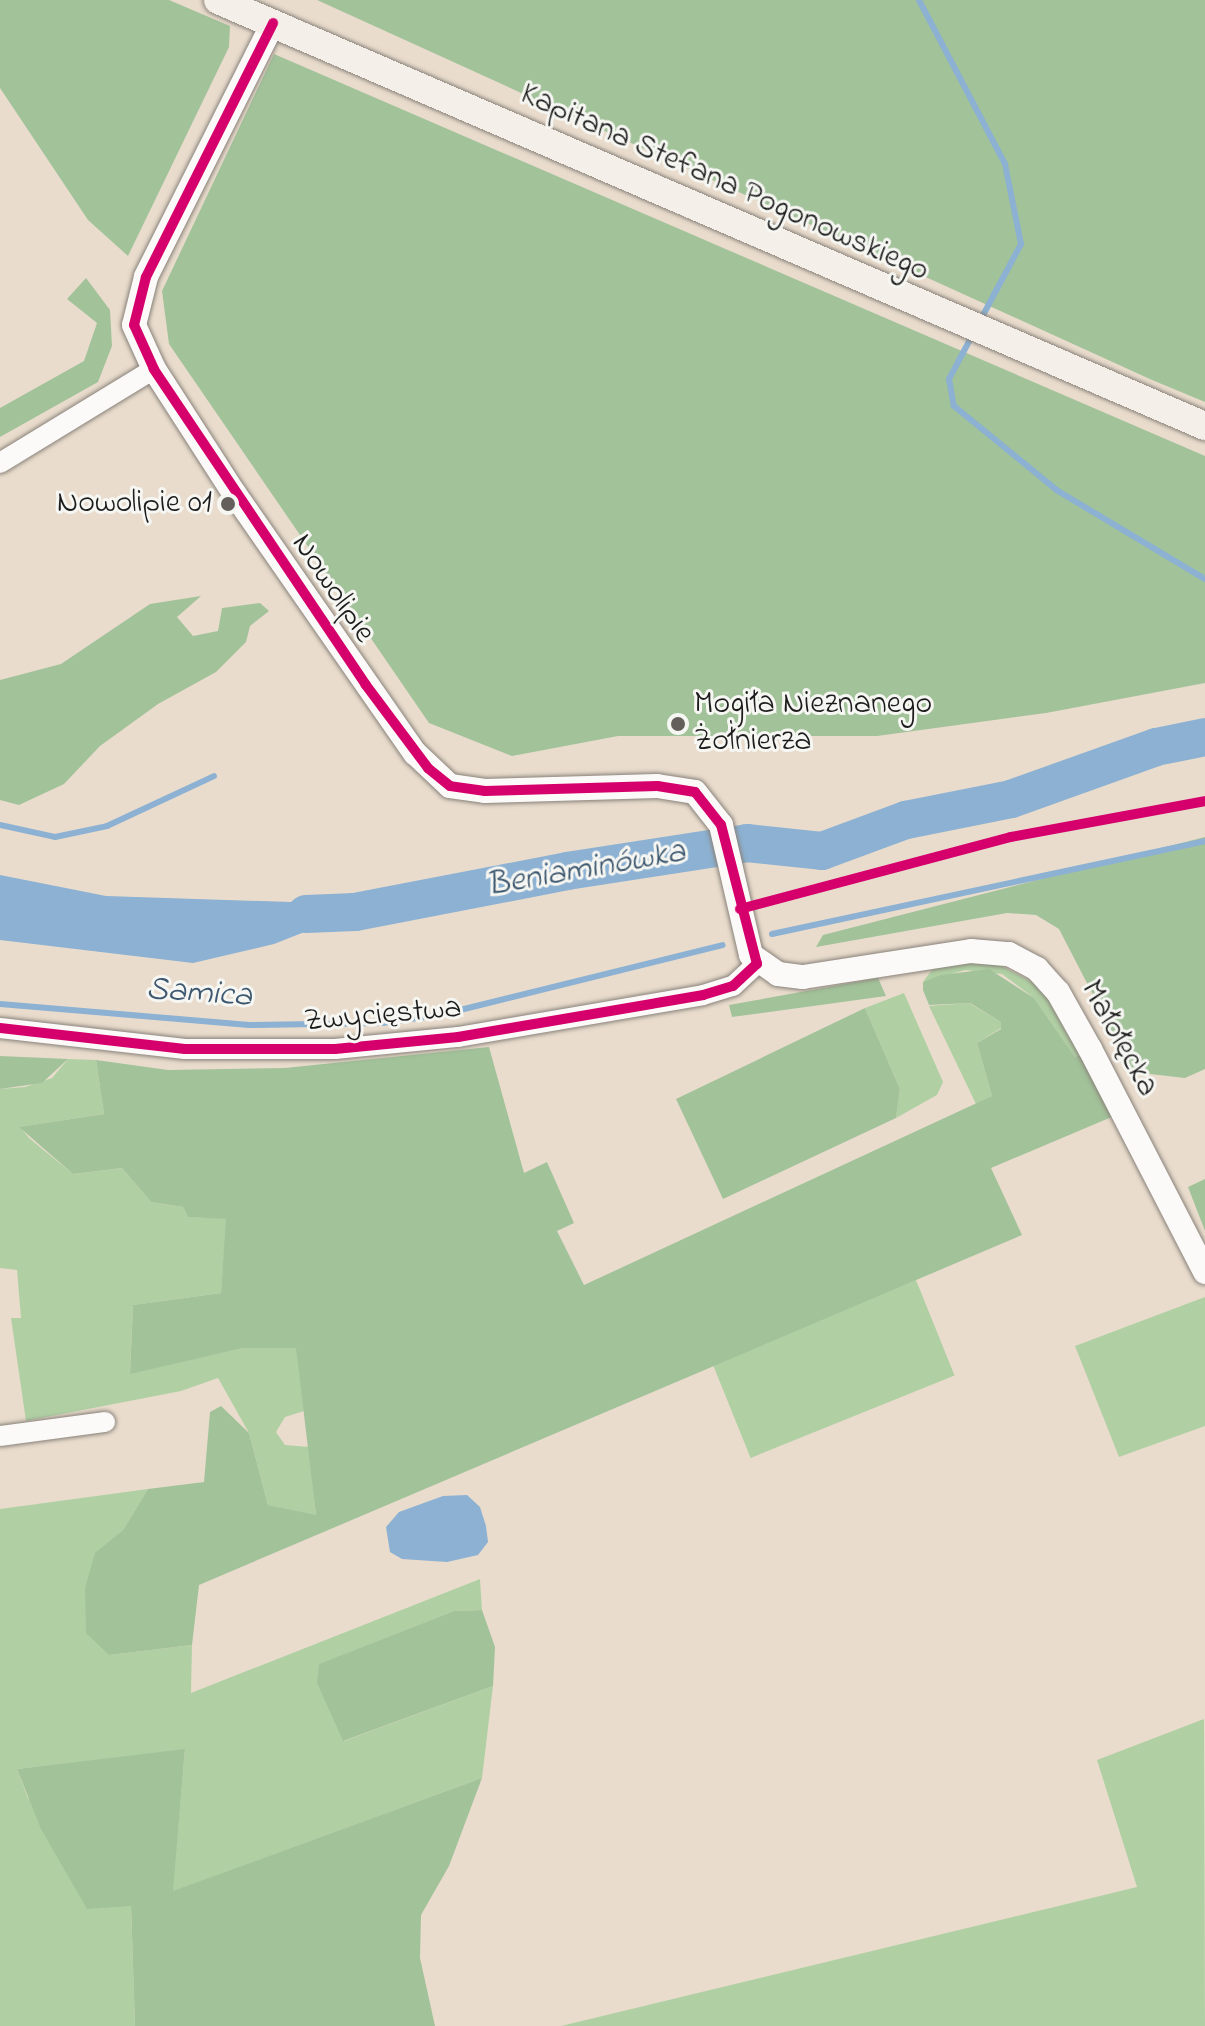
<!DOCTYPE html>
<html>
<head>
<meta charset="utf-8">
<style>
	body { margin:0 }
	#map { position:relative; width:1205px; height:2026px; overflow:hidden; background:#e9dccd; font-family:"Indie Flower",sans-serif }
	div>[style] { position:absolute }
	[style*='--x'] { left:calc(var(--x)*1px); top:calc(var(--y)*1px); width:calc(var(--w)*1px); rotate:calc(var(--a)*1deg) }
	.green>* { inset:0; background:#b0d0a4; transform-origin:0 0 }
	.forest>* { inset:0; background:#a2c29a }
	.water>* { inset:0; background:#8cb1d2 }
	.stream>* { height:6px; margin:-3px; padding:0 3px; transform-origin:3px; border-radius:3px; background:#8cb1d2 }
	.river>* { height:38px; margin:-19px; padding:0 19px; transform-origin:19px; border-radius:19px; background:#8cb1d2 }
	.roads { filter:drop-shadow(0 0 2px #89827a) drop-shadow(0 0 2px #89827a) }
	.minor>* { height:20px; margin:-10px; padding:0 10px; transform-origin:10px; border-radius:10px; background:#fcfaf8 }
	.tertiary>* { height:24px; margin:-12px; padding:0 12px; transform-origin:12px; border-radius:12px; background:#fcfaf8 }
	.secondary>* { height:28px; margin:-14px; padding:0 14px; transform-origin:14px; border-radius:14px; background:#f4f0e9 }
	.cycleway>* { height:10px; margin:-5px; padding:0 5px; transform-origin:5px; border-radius:5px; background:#d6006c }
	.dots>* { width:22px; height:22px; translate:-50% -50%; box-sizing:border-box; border:4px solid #f6f6f2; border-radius:50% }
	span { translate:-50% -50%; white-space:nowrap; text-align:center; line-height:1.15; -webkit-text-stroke:6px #f6f6f2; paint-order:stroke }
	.street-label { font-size:32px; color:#1c1c1c }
	.poi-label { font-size:32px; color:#1c1c1c }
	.right { translate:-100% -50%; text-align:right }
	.left { translate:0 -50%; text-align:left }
	.water-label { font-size:34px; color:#3c576f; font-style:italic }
</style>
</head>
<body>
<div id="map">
	<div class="green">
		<i style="clip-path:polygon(992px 961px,1036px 984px,1056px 1006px,1084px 1053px,1075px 1057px,1034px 998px,1002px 974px,965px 970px,923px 982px,934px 967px)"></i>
		<i style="clip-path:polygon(904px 993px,943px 1082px,937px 1095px,896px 1118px,900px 1089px,865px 1008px)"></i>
		<i style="clip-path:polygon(969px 1003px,1001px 1022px,1001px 1028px,977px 1043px,992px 1096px,976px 1104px,929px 1006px)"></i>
		<i style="clip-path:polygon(68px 1059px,96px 1060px,104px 1114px,20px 1127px,29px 1138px,73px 1174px,122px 1168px,151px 1202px,183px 1207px,188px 1217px,227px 1218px,221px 1293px,133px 1305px,130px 1373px,243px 1348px,250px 1326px,297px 1348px,304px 1411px,285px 1417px,276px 1432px,285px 1445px,309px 1447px,316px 1516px,268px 1505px,249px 1433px,218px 1378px,181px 1391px,26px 1421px,11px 1318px,21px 1318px,17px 1270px,0 1268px,0 1089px,25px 1087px,52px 1078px)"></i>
		<i style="left:916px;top:1280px;width:103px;height:220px;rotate:68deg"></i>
		<i style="clip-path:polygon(1205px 1297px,1205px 1426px,1119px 1457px,1075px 1346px)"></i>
		<i style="clip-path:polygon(148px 1489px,123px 1530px,95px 1554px,109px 1655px,192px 1645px,191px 1693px,480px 1579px,482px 1610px,454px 1611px,320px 1664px,344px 1741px,493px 1686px,482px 1778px,172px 1892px,185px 1750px,17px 1769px,28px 1798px,131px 1906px,135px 2026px,0 2026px,0 1509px)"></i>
		<i style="clip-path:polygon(1204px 1719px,1205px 2026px,561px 2026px,1137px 1887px,1097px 1760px)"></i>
	</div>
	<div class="forest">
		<i style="clip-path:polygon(0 0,169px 0,230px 26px,229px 47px,128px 256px,88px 220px,0 88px)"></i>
		<i style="clip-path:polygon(317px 0,1205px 0,1205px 402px,1152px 380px)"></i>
		<i style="clip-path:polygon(274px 54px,1205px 456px,1205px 683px,1046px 713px,877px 736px,618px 736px,512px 756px,429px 723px,169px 344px,162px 291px)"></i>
		<i style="clip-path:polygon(86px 278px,110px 310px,112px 346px,98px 382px,0 437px,0 408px,84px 361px,97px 323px,67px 299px)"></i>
		<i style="clip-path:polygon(201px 596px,177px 617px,193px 636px,218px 631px,222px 608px,260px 603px,269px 611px,250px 626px,246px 642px,216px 672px,158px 704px,100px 746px,64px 784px,19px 805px,0 800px,0 680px,61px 664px,150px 604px)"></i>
		<i style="clip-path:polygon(1205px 837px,1205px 1069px,1185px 1078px,1133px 1072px,1059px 929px,1036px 915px,1007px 913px,816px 947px,823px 935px)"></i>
		<i style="clip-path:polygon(989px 969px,1034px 998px,1075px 1057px,1084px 1053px,1114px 1116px,991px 1168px,1022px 1235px,199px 1585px,192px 1645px,109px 1655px,86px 1633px,85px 1588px,95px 1553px,123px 1530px,148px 1489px,204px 1482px,210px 1412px,221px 1406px,249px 1433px,268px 1505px,316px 1515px,296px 1348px,243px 1348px,130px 1374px,133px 1305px,221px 1293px,226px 1219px,188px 1217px,183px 1207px,151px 1202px,122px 1168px,73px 1174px,19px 1127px,104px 1114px,96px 1060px,168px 1070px,285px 1068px,489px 1047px,524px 1173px,547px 1162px,574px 1223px,557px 1231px,584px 1285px,992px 1096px,977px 1043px,1001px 1029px,1001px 1022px,970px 1003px,929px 1005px,923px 990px,923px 982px,941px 975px)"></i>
		<i style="clip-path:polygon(878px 978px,886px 996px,732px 1017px,729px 1005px)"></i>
		<i style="clip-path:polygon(865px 1008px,900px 1089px,896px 1118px,723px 1199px,676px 1099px)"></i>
		<i style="clip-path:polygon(0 1056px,68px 1059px,42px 1083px,0 1089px)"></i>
		<i style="clip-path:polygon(1205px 1179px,1205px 1231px,1188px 1187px)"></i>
		<i style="clip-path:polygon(482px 1610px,495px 1647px,493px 1686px,343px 1741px,317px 1683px,319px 1664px,454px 1611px)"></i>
		<i style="clip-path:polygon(185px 1749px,173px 1891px,482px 1778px,449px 1866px,421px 1915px,420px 1958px,435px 2026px,135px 2026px,131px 1906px,87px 1909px,41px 1829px,17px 1769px)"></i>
	</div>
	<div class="water">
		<i style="clip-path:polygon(0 875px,106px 896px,319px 903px,355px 912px,274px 944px,193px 963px,0 940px)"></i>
		<i style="clip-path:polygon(467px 1495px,480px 1507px,486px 1526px,488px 1542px,478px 1555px,447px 1562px,402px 1559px,390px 1552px,386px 1527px,399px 1512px,443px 1496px)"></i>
	</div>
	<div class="stream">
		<i style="--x:919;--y:0;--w:185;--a:62.3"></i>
		<i style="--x:1005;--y:164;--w:82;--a:78.7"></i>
		<i style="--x:1021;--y:244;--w:85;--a:118.1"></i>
		<i style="--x:974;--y:332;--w:53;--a:118"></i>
		<i style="--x:949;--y:379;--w:27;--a:80"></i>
		<i style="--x:954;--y:406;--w:134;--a:39.3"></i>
		<i style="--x:1058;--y:491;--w:171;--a:30.9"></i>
		<i style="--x:0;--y:825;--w:56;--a:12.3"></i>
		<i style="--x:55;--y:837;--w:53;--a:-11.9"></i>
		<i style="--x:107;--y:826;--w:118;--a:-25"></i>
		<i style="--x:772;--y:934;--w:443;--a:-12.1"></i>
		<i style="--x:0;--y:1004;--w:250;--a:4.8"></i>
		<i style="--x:249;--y:1025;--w:133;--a:-0.9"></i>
		<i style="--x:382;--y:1023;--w:59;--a:-7.9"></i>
		<i style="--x:440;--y:1015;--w:291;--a:-13.9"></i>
	</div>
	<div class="river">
		<i style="--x:306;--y:914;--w:49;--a:-2.3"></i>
		<i style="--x:355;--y:912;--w:216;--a:-10.9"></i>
		<i style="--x:567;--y:871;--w:182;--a:-8.8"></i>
		<i style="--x:747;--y:843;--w:75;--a:6.1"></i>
		<i style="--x:822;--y:851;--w:90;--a:-20.3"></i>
		<i style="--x:906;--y:820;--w:107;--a:-11.3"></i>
		<i style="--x:1011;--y:799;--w:154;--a:-19.7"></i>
		<i style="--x:1156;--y:747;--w:50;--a:-11.5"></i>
	</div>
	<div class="roads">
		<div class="minor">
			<i style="--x:0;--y:463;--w:180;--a:-31.4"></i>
			<i style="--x:0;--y:1028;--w:186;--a:6.5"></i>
			<i style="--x:185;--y:1049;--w:150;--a:0"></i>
			<i style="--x:335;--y:1049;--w:124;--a:-5.6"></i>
			<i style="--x:458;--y:1037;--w:249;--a:-9.7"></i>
			<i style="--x:703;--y:995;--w:31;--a:-17"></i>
			<i style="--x:733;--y:986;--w:33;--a:-43"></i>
			<i style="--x:0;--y:1436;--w:106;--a:-7.6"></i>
		</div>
		<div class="tertiary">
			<i style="--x:273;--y:23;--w:284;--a:116.6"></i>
			<i style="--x:146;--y:277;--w:49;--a:104"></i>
			<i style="--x:134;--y:325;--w:48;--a:65.6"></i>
			<i style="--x:154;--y:369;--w:148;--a:57.2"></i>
			<i style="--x:234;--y:493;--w:317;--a:55.2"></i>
			<i style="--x:415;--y:753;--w:48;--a:43.3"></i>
			<i style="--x:450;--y:786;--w:35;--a:8"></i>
			<i style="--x:485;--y:791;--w:172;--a:-1.7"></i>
			<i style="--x:657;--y:786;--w:38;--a:9"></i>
			<i style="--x:695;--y:792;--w:42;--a:51.8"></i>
			<i style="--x:721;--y:825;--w:133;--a:77"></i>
			<i style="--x:751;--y:955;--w:33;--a:35"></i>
			<i style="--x:778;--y:974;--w:25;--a:7"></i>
			<i style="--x:803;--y:977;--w:170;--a:-8.8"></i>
			<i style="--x:971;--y:951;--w:38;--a:5"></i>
			<i style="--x:1009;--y:954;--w:32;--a:28"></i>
			<i style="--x:1037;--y:969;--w:31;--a:48"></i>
			<i style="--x:1058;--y:992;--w:65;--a:60.7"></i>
			<i style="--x:1090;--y:1049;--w:251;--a:62.7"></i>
		</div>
		<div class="secondary">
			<i style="--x:218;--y:0;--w:1075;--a:23.35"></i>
		</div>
	</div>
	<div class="cycleway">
		<i style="--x:740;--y:909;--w:280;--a:-14.9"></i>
		<i style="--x:1011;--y:837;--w:197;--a:-10.5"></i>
		<i style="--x:0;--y:1028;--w:186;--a:6.5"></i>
		<i style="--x:185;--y:1049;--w:150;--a:0"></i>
		<i style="--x:335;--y:1049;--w:124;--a:-5.6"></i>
		<i style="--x:458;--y:1037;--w:249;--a:-9.7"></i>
		<i style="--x:703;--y:995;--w:31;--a:-17"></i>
		<i style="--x:733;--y:986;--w:33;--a:-43"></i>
		<i style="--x:757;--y:964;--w:144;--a:-104.5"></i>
		<i style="--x:721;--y:825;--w:42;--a:-128.2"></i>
		<i style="--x:695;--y:792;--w:38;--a:-171"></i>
		<i style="--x:657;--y:786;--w:172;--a:178.3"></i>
		<i style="--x:485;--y:791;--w:35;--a:-172"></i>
		<i style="--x:450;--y:786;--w:28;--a:-141"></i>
		<i style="--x:428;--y:768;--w:104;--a:-126.8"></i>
		<i style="--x:366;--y:685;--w:381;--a:-123.9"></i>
		<i style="--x:154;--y:369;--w:48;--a:-114.4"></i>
		<i style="--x:134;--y:325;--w:49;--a:-76"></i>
		<i style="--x:146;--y:277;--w:284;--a:-63.4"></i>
	</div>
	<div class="dots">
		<i style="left:228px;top:504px;background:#645f5a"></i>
		<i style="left:678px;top:724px;background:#645f5a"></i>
	</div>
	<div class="street-label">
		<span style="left:724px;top:184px;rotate:24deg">Kapitana Stefana Pogonowskiego</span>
		<span style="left:332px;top:589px;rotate:56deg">Nowolipie</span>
		<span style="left:383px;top:1016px;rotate:-5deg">Zwycięstwa</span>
		<span style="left:1118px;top:1039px;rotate:61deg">Małołęcka</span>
	</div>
	<div class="poi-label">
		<span class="right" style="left:212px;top:504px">Nowolipie 01</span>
		<span class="left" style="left:694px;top:724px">Mogiła Nieznanego<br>Żołnierza</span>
	</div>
	<div class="water-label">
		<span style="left:586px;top:870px;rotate:-10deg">Beniaminówka</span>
		<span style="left:199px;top:994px;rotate:4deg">Samica</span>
	</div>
</div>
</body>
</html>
